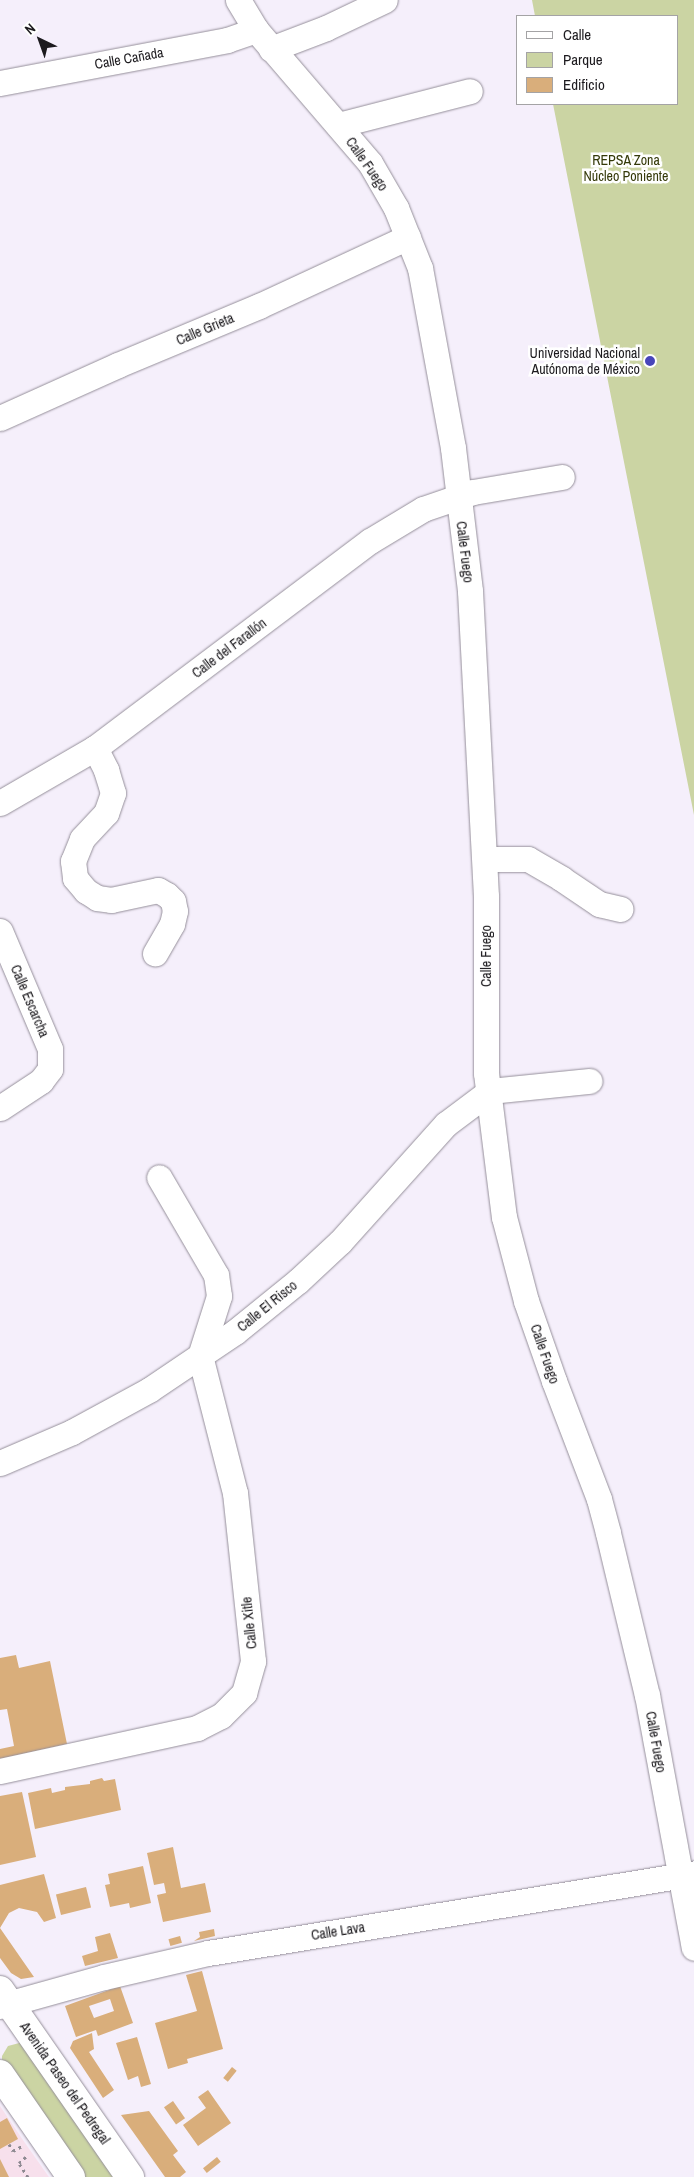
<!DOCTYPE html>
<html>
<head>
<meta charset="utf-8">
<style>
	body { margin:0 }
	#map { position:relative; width:694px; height:2177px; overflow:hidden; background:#f5effb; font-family:"Archivo Narrow",sans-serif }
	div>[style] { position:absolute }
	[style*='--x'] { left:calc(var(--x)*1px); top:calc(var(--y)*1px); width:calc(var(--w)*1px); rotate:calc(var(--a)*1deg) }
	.education>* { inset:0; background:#f7e0ec }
	.green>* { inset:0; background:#cbd4a3 }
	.building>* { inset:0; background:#d9ae7b; transform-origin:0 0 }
	.path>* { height:3px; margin-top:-1.5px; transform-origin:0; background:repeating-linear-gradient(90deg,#8d8991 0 2.5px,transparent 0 6.5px) }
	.roads { filter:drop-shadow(0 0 1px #958f9a) drop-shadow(0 0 1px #958f9a) }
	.minor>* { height:25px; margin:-12.5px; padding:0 12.5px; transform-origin:12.5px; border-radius:12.5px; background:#fff }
	.major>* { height:28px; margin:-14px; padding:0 14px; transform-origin:14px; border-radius:14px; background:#fff }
	.dots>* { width:14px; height:14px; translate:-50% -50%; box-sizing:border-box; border:2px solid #fff; border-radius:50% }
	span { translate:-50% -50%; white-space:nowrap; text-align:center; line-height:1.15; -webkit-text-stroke:5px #fff; paint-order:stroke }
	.street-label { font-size:14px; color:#1c1a1e }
	.park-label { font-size:14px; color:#343909 }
	.poi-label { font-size:14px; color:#1c1a1e }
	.right { translate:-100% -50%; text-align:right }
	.legend { position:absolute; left:516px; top:15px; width:162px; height:90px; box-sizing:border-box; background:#fff; border:1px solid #a4a3a5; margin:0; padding:6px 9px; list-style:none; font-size:15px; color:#1c1a1e }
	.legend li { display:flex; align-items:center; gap:10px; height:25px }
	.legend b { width:25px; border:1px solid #a4a3a5 }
	.north { position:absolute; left:15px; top:15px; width:50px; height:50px; -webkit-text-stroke:4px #fff; paint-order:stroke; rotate:318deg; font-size:14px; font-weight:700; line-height:20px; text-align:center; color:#1c1a1e }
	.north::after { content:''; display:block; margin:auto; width:18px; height:22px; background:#1c1a1e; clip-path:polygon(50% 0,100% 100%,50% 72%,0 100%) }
</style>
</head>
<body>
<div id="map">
	<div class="education">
		<i style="clip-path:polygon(0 2106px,25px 2143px,49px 2177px,0 2177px)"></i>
	</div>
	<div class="green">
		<i style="clip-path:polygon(532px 0,694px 0,694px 815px,553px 104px,678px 104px,678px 16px,535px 16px)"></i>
		<i style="clip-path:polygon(23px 2042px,114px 2177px,82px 2177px,2px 2061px,2px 2056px,8px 2046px)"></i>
	</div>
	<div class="building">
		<i style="clip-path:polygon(16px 1655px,19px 1668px,50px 1661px,67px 1744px,0 1759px,0 1749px,14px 1746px,7px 1709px,0 1710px,0 1658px)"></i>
		<i style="clip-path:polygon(102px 1778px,104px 1781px,115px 1779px,121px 1810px,35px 1829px,28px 1793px,51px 1788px,52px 1793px,65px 1790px,65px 1787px,90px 1784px,90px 1781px)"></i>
		<i style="clip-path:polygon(22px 1792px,36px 1857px,0 1865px,0 1796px)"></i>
		<i style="clip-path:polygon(173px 1847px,181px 1888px,205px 1883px,211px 1912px,163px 1922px,157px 1895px,166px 1893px,164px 1883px,154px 1885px,147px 1853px)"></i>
		<i style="clip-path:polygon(143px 1866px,151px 1903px,130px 1908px,129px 1903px,110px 1907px,105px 1885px,110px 1884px,108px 1874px)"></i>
		<i style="clip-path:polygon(44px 1874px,56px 1918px,44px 1922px,37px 1912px,19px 1908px,9px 1913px,0 1928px,34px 1977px,21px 1979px,11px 1973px,0 1958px,0 1885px)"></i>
		<i style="left:86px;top:1887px;width:21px;height:31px;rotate:76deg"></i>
		<i style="clip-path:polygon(214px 1929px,215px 1936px,194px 1941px,200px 1937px,199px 1932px)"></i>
		<i style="clip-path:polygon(110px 1933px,118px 1958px,85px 1966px,82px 1956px,98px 1951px,95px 1937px)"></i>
		<i style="left:180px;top:1936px;width:7px;height:12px;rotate:74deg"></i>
		<i style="clip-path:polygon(202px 1971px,223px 2049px,187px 2059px,188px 2063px,168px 2069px,155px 2023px,197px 2011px,186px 1975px)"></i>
		<i style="clip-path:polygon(evenodd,120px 1986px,133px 2023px,98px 2036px,96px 2030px,76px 2037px,65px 2006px,120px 1986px,110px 1999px,114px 2011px,94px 2018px,89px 2006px,110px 1999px)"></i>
		<i style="clip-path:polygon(92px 2033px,94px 2049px,89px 2052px,114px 2090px,103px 2098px,70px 2048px,73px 2041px)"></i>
		<i style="clip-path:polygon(137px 2037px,151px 2084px,141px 2087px,138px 2076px,128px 2080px,116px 2043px)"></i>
		<i style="left:232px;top:2067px;width:6px;height:14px;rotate:39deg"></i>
		<i style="clip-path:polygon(208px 2090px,231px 2123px,198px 2146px,183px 2125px,206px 2108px,198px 2097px)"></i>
		<i style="left:173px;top:2101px;width:21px;height:11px;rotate:55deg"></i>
		<i style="clip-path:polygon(149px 2111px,178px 2151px,173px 2155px,186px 2172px,180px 2177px,165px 2177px,121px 2115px)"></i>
		<i style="clip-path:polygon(7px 2118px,18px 2139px,0 2149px,0 2122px)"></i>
		<i style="left:217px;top:2157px;width:6px;height:18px;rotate:51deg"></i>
		<i style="clip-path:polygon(0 2159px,9px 2177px,0 2177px)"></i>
	</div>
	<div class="path">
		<i style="--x:9;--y:2144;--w:8;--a:60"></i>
		<i style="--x:13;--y:2151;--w:10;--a:-29"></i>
		<i style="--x:28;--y:2177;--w:17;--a:-123"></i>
		<i style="--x:19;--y:2163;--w:12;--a:-42"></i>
	</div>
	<div class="roads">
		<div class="minor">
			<i style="--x:238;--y:0;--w:35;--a:59"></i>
			<i style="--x:256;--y:30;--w:175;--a:49.4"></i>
			<i style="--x:370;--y:163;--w:52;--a:60"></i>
			<i style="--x:396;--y:208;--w:65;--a:68.2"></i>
			<i style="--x:420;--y:268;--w:183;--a:79.6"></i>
			<i style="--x:453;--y:448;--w:144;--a:83.2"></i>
			<i style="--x:470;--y:591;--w:305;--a:87"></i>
			<i style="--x:486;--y:896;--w:177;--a:90"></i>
			<i style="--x:486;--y:1073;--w:145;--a:82.9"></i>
			<i style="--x:504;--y:1217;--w:87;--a:75.3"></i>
			<i style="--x:526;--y:1301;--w:85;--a:70.7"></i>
			<i style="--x:554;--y:1381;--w:126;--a:69.1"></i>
			<i style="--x:599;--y:1499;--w:35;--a:75"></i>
			<i style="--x:608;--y:1533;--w:167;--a:76.5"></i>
			<i style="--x:647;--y:1695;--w:257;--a:79.5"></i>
			<i style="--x:271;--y:49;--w:59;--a:-20.9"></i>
			<i style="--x:326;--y:28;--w:65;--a:-25.4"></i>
			<i style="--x:0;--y:83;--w:231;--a:-10.7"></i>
			<i style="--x:227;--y:40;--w:31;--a:-19"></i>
			<i style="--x:338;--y:125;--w:136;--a:-14.4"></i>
			<i style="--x:0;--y:418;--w:129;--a:-24.2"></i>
			<i style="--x:118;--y:365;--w:153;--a:-22.7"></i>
			<i style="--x:259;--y:306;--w:164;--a:-24.8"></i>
			<i style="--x:95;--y:748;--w:25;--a:63"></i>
			<i style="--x:106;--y:770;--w:24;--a:73"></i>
			<i style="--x:113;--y:793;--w:21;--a:109"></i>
			<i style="--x:106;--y:813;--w:35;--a:133"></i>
			<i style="--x:82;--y:839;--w:24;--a:112"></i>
			<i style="--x:73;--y:861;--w:17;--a:83"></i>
			<i style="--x:75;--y:878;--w:17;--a:50"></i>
			<i style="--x:86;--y:891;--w:13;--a:32"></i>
			<i style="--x:97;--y:898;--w:14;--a:8"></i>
			<i style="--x:111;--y:900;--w:48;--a:-12"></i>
			<i style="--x:158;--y:890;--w:10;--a:29"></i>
			<i style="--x:167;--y:895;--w:8;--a:45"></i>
			<i style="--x:173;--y:901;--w:10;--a:79"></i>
			<i style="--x:175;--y:911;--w:13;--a:103"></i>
			<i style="--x:172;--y:924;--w:34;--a:120"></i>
			<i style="--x:0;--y:803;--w:110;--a:-30.1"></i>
			<i style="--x:95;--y:748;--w:344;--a:-37"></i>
			<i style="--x:370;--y:541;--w:62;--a:-31.1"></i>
			<i style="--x:423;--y:509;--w:53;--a:-18.8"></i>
			<i style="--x:473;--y:492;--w:90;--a:-9.6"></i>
			<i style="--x:485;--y:859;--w:43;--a:0"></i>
			<i style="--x:528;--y:859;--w:39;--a:30"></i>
			<i style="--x:562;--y:879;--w:45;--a:34"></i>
			<i style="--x:599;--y:904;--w:22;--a:13"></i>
			<i style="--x:0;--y:931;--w:128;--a:67"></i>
			<i style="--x:50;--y:1049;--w:20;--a:90"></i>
			<i style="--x:50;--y:1069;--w:15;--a:127"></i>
			<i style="--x:41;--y:1081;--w:49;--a:146.6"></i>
			<i style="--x:0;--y:1463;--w:78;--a:-23.3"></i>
			<i style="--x:72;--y:1432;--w:88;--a:-28.6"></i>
			<i style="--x:149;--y:1390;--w:104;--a:-34"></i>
			<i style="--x:235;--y:1332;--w:81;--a:-39"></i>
			<i style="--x:298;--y:1281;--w:57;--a:-42.9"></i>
			<i style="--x:340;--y:1242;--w:159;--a:-48.1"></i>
			<i style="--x:446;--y:1124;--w:55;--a:-36.9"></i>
			<i style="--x:490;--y:1091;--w:100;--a:-5.8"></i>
			<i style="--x:0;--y:1771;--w:202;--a:-12.3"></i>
			<i style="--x:197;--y:1728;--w:27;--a:-27"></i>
			<i style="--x:221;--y:1716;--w:33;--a:-45"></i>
			<i style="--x:244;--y:1693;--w:33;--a:-74"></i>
			<i style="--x:253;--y:1661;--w:169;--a:-96.1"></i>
			<i style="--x:235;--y:1493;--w:141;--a:-104.3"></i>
			<i style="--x:200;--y:1356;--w:63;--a:-72.4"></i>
			<i style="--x:219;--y:1296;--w:21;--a:-98"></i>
			<i style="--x:216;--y:1275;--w:113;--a:-120.2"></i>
			<i style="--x:0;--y:2006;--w:108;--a:-15.6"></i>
			<i style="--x:104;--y:1977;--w:107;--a:-13"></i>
			<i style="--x:208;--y:1953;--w:493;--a:-9.3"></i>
		</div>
		<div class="major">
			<i style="--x:0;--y:1990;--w:228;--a:55.2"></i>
			<i style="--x:0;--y:2074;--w:125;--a:55.4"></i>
		</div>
	</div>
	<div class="dots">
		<i style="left:650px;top:361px;background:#4845ba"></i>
	</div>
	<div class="street-label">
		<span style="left:129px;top:58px;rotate:-10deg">Calle Cañada</span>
		<span style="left:367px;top:164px;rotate:55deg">Calle Fuego</span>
		<span style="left:205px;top:329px;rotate:-23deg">Calle Grieta</span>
		<span style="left:465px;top:552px;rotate:83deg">Calle Fuego</span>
		<span style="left:229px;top:648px;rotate:-37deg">Calle del Farallón</span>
		<span style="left:486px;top:956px;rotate:-90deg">Calle Fuego</span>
		<span style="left:30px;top:1001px;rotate:67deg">Calle Escarcha</span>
		<span style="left:267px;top:1306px;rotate:-39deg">Calle El Risco</span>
		<span style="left:545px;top:1354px;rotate:71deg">Calle Fuego</span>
		<span style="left:249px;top:1623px;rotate:-96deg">Calle Xitle</span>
		<span style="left:656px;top:1742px;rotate:80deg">Calle Fuego</span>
		<span style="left:338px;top:1931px;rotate:-9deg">Calle Lava</span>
		<span style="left:65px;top:2083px;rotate:55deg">Avenida Paseo del Pedregal</span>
	</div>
	<div class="park-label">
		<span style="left:626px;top:168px">REPSA Zona<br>Núcleo Poniente</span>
	</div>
	<div class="poi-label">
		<span class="right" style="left:640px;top:361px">Universidad Nacional<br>Autónoma de México</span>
	</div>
	<ul class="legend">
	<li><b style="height:6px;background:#fff"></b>Calle</li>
	<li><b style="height:14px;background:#cbd4a3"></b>Parque</li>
	<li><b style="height:14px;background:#d9ae7b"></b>Edificio</li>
	</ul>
	<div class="north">N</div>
</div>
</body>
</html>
